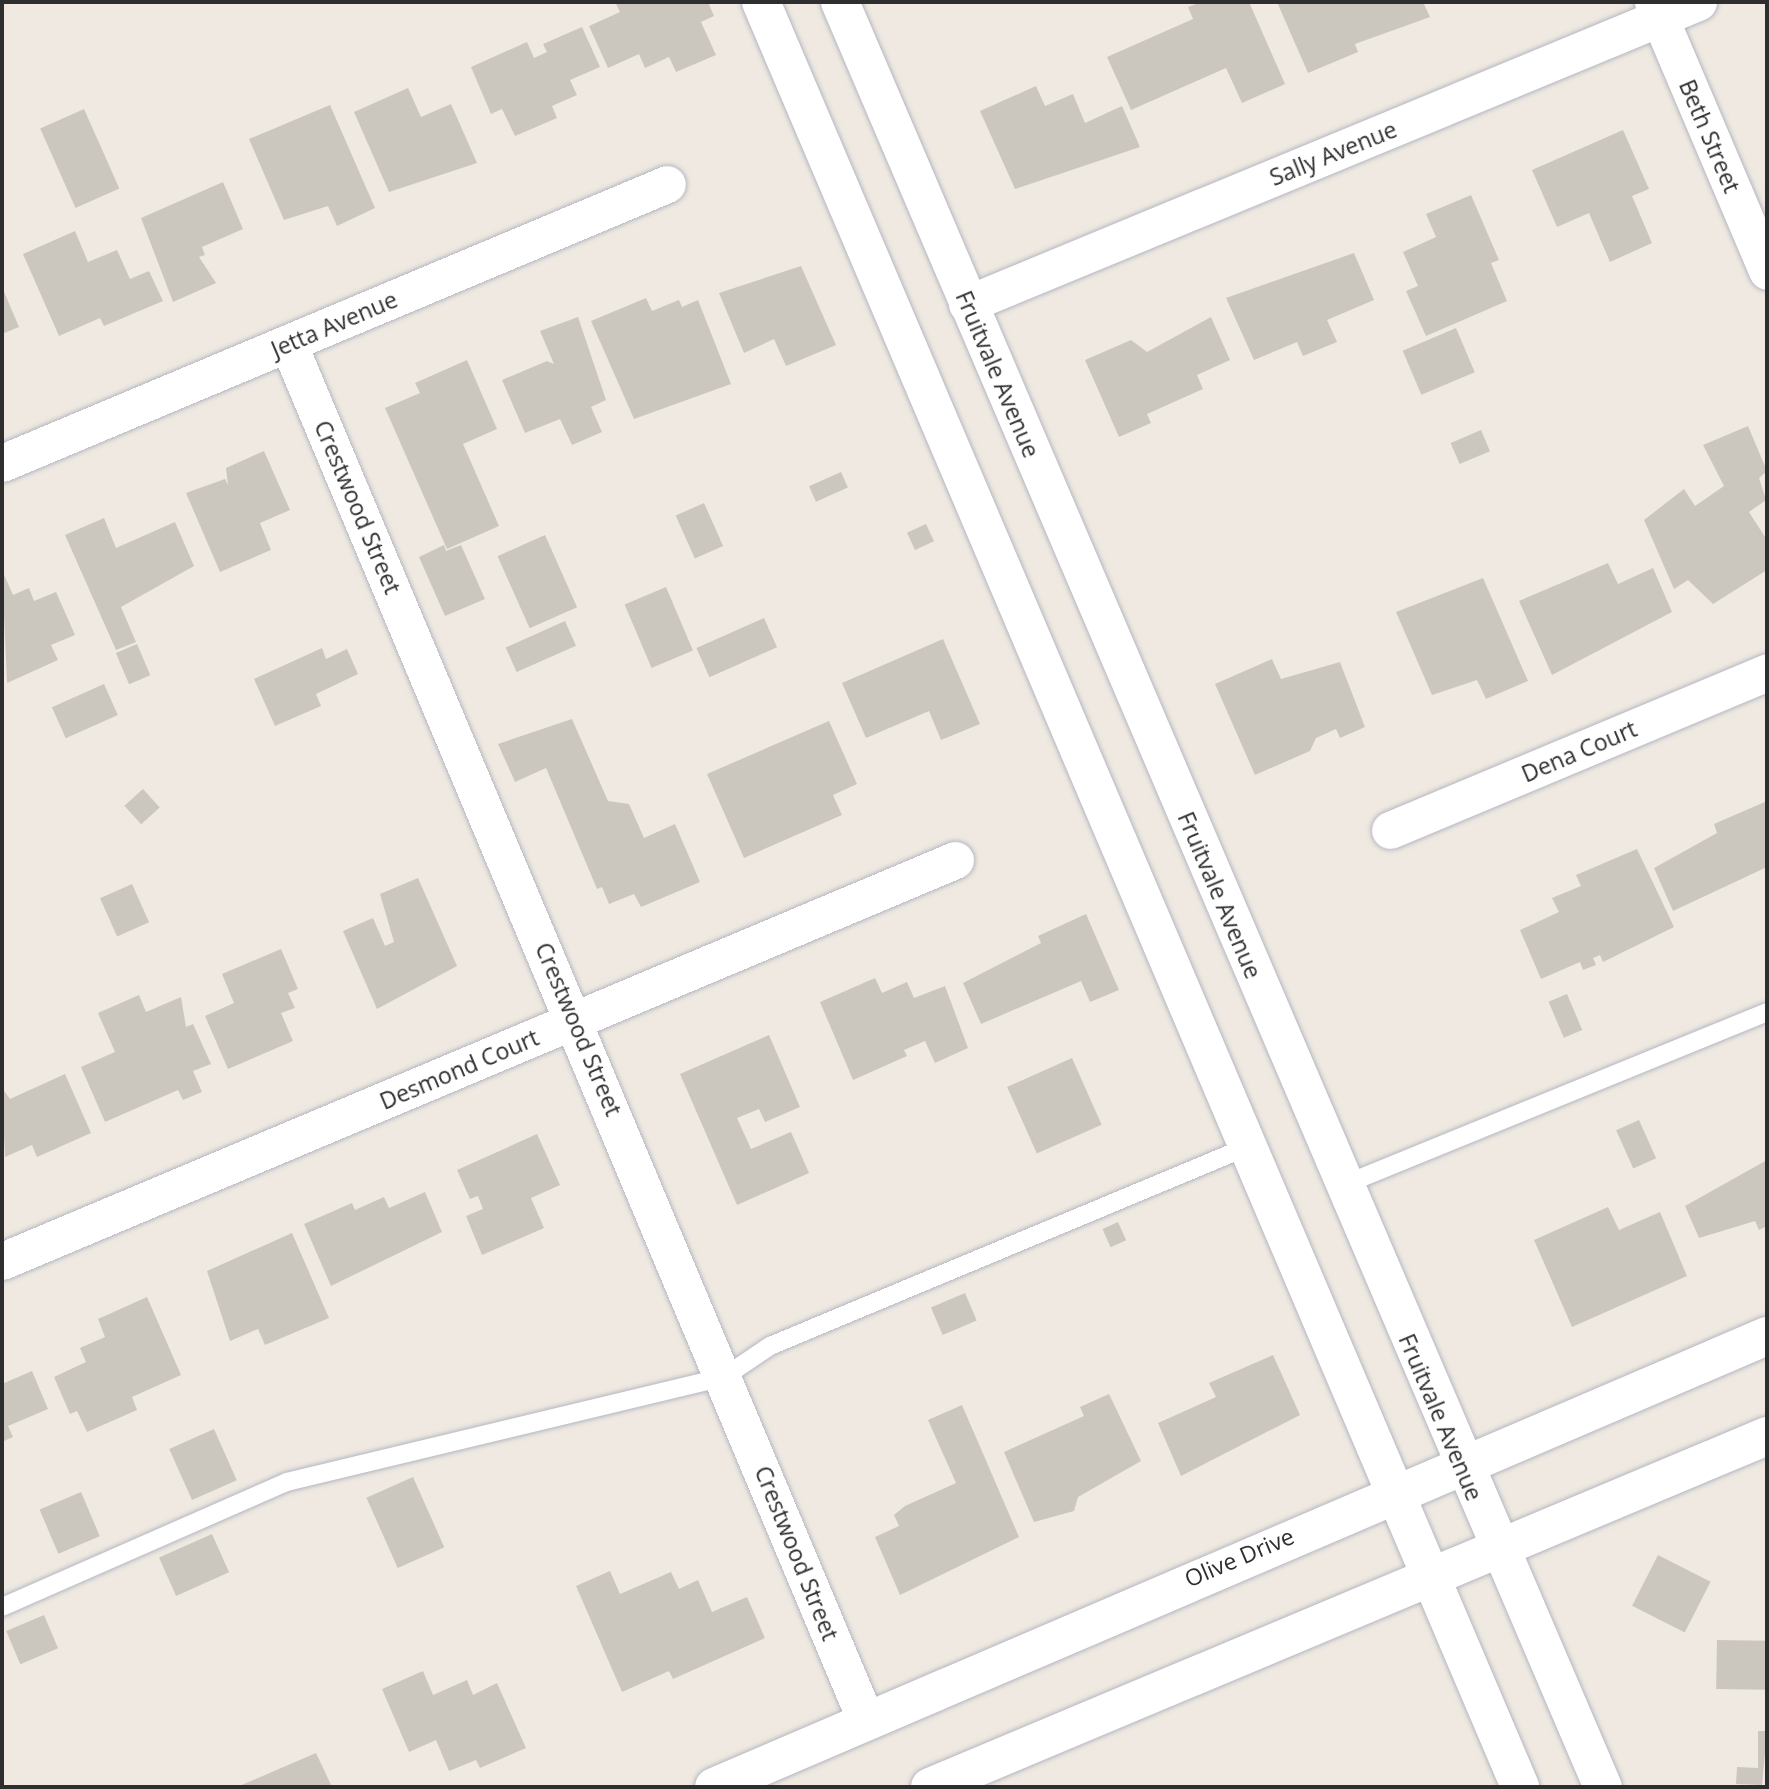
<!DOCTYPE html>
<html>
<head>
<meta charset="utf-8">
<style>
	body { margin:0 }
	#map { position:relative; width:1769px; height:1789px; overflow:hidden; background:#efe9e1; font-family:"Open Sans",sans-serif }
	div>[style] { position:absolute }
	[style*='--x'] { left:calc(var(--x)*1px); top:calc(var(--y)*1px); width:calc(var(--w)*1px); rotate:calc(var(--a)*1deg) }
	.building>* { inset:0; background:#cbc7bf; transform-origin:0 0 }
	.roads { filter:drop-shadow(0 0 2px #b4b7c1) drop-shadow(0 0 2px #b4b7c1) }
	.service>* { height:18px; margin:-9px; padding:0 9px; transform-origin:9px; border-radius:9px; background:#fff }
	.minor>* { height:37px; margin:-18.5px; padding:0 18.5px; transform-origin:18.5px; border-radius:18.5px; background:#fff }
	.secondary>* { height:38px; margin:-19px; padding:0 19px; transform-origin:19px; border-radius:19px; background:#fff }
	span { translate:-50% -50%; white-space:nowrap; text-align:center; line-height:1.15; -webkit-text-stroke:5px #fff; paint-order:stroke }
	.street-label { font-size:23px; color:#2e2e2e }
	.frame { position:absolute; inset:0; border:4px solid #2e2e2e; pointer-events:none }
</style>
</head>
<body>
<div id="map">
	<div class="building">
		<i style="clip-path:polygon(615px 2px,708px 2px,714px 16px,701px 22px,716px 55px,676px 72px,669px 57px,645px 68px,639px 54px,608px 68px,589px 26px,620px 12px)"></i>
		<i style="clip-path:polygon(1201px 2px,1249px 2px,1285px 84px,1242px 103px,1226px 68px,1131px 110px,1107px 57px,1193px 19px,1188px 7px)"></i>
		<i style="clip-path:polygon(1277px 2px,1423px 2px,1430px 17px,1355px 44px,1358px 52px,1308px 73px)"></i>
		<i style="clip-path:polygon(582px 27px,600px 67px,570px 80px,577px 95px,552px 106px,557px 118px,515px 136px,502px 109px,491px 114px,471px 67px,527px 42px,534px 58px,547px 52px,543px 44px)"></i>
		<i style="clip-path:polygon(1036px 86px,1045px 106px,1073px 94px,1085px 123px,1122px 106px,1140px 147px,1015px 189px,980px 111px)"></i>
		<i style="clip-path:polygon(408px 88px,421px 117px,451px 104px,477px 163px,389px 192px,354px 112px)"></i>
		<i style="clip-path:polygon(330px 105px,375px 208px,337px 226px,328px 206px,284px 220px,249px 139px)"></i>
		<i style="left:84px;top:109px;width:87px;height:48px;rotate:66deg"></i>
		<i style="clip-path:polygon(1623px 130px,1649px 189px,1632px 196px,1652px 243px,1610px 262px,1589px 213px,1557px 227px,1532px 170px)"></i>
		<i style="clip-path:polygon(223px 182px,243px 229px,202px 247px,205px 255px,199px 257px,216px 283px,173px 302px,141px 218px)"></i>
		<i style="clip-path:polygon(1471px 195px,1499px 260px,1491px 263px,1507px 301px,1426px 336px,1406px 291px,1418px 286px,1403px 252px,1436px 237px,1426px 214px)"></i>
		<i style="clip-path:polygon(75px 231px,88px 262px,117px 250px,130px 279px,149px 271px,163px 301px,104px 326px,100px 318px,59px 336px,23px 254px)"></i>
		<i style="clip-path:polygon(1354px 253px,1374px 300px,1327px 320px,1337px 342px,1303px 356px,1297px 342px,1254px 360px,1226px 298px)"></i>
		<i style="clip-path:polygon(801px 266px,836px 345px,786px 366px,774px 339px,744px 353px,719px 293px)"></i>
		<i style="clip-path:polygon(2px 287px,19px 327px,2px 334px)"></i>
		<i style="clip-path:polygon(646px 298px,652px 311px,679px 300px,682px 307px,698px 300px,731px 384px,634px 419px,591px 321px)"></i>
		<i style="clip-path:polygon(578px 317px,606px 400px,591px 407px,602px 432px,572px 445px,560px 419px,525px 433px,502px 380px,547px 361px,554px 364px,540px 331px)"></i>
		<i style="clip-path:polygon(1211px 317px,1230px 360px,1197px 375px,1203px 389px,1147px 414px,1151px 423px,1119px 437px,1085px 360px,1131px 340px,1147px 352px)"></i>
		<i style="left:1456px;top:328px;width:48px;height:58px;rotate:67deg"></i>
		<i style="clip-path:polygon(467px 360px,497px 429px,463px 444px,499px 526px,447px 549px,385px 408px,420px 393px,415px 383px)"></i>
		<i style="clip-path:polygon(1748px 426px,1767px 471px,1759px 478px,1766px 500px,1749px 512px,1767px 540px,1767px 570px,1713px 604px,1688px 580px,1674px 589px,1644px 520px,1684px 489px,1695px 506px,1724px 486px,1703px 445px)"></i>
		<i style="left:1481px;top:430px;width:23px;height:33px;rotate:67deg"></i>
		<i style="clip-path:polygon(264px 451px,290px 510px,260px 523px,271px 550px,220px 572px,186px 493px,225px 479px,228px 485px,226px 468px)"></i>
		<i style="left:841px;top:472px;width:17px;height:35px;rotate:66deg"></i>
		<i style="left:704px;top:503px;width:47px;height:31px;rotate:66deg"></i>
		<i style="clip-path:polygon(104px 518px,116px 548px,175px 522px,194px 566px,121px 607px,136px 642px,116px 650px,65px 535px)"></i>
		<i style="left:926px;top:524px;width:19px;height:21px;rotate:65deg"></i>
		<i style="left:545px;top:535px;width:79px;height:52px;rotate:66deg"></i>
		<i style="clip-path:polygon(444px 545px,446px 551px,461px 545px,485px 599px,445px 616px,419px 557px)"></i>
		<i style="clip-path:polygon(1608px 563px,1618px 584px,1653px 568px,1672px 612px,1552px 675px,1519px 601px)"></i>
		<i style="clip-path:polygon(2px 570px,13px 595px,29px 588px,34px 601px,56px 592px,75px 635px,51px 645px,58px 660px,7px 683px)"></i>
		<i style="clip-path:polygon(1483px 578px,1528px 681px,1486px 699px,1477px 680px,1432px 695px,1396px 612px)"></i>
		<i style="left:666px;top:587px;width:69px;height:45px;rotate:67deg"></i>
		<i style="left:764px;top:618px;width:32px;height:74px;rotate:66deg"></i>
		<i style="left:565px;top:621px;width:27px;height:65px;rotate:66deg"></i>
		<i style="clip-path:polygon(943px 639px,980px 724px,941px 740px,929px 711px,866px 738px,842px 683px)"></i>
		<i style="left:137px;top:644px;width:34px;height:23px;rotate:67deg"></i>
		<i style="clip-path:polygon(322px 648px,326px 659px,347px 649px,358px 674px,316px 694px,321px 706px,275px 726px,254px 679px)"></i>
		<i style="clip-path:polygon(1272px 659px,1281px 679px,1340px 662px,1365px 727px,1340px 738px,1336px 729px,1316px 738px,1310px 751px,1255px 775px,1215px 684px)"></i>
		<i style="left:104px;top:684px;width:34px;height:57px;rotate:66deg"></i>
		<i style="clip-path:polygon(572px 719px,608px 801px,629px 804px,644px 838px,675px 824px,700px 882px,641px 907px,634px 894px,609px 904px,602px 887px,597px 889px,546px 768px,515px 782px,498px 744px)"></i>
		<i style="clip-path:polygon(829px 721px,857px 784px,833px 795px,842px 815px,744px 858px,707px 774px)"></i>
		<i style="left:143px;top:789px;width:25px;height:25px;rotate:48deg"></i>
		<i style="clip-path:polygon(1767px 801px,1767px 867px,1673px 911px,1654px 868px,1717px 833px,1714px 824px)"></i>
		<i style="clip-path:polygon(1637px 849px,1674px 927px,1603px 962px,1600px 955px,1593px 958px,1596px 965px,1583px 970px,1580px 962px,1541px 979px,1520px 930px,1559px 912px,1552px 898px,1581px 886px,1576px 875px)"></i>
		<i style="clip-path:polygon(418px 878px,457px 966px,377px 1009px,343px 931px,373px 918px,385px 946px,394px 942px,380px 894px)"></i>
		<i style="left:132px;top:884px;width:42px;height:35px;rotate:66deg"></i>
		<i style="clip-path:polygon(1086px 914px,1119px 990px,1090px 1002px,1081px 981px,981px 1024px,963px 983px,1041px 943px,1038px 936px)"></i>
		<i style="clip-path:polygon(281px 949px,298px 989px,288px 993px,295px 1008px,281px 1013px,293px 1041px,228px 1069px,205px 1016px,234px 1003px,222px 974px)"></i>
		<i style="clip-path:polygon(875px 978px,882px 993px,907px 982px,914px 998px,945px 986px,968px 1048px,935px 1063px,925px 1041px,904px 1050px,907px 1056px,853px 1080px,820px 1002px)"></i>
		<i style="left:1567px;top:994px;width:39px;height:20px;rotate:67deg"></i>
		<i style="clip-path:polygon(139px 995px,146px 1012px,181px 997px,186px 1027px,193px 1024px,211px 1064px,193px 1071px,202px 1092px,183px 1100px,178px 1090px,105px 1122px,81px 1067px,115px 1052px,98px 1013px)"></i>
		<i style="clip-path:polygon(769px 1035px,800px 1107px,765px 1122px,759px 1109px,737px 1118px,751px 1149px,791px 1132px,809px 1173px,737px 1205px,680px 1074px)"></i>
		<i style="left:1072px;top:1058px;width:73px;height:71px;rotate:66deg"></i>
		<i style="clip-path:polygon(65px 1074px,91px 1133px,37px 1157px,32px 1145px,5px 1157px,2px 1088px,10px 1099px)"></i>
		<i style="left:1639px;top:1120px;width:42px;height:25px;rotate:66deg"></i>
		<i style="clip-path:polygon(537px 1134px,560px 1185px,531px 1198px,544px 1228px,482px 1255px,466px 1216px,483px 1209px,478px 1196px,470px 1199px,457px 1170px)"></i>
		<i style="clip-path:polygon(1767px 1160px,1767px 1226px,1759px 1230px,1755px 1221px,1699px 1238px,1685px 1206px)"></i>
		<i style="clip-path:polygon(425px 1192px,442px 1232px,331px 1286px,304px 1224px,352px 1203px,355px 1210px,384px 1197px,389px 1208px)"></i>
		<i style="clip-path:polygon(1608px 1207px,1619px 1230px,1660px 1212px,1687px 1276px,1572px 1327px,1534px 1240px)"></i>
		<i style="left:1118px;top:1222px;width:20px;height:17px;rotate:66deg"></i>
		<i style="clip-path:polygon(292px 1233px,329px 1318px,265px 1345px,258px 1329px,230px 1341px,207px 1271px)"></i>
		<i style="left:965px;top:1293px;width:30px;height:37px;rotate:67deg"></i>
		<i style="clip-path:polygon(147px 1297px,181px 1375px,132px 1397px,137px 1410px,87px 1432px,77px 1411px,70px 1414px,54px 1377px,86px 1362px,80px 1348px,105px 1337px,98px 1319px)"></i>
		<i style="clip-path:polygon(1273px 1355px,1300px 1415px,1181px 1476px,1158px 1423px,1216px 1397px,1209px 1383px)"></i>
		<i style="clip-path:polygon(32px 1371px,48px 1409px,8px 1426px,13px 1437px,2px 1442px,2px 1384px)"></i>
		<i style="clip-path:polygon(1109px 1394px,1141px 1461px,1078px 1497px,1074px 1511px,1034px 1522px,1004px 1452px,1084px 1416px,1080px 1407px)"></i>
		<i style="clip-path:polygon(962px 1405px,1019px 1537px,900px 1595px,875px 1537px,899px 1526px,894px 1515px,905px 1506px,956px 1483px,928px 1420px)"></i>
		<i style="left:214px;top:1429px;width:56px;height:49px;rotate:66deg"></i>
		<i style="left:413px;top:1477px;width:77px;height:51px;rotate:66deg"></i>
		<i style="left:81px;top:1492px;width:48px;height:45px;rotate:67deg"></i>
		<i style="left:212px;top:1534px;width:42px;height:58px;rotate:66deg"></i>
		<i style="left:1658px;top:1555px;width:59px;height:57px;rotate:27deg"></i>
		<i style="clip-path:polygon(610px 1571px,620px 1594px,671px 1572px,679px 1589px,698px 1580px,712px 1612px,747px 1597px,765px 1638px,673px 1679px,669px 1671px,622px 1692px,576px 1586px)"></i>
		<i style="left:44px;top:1615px;width:36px;height:41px;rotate:67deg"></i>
		<i style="left:1717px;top:1640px;width:50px;height:49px;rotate:1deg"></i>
		<i style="clip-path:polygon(423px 1671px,433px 1695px,467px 1680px,473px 1695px,497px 1683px,526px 1748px,480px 1768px,476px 1760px,449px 1771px,436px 1740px,409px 1752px,382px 1689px)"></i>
		<i style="clip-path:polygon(1758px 1731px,1767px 1731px,1762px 1785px,1736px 1784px,1737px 1767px,1758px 1768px)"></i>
		<i style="clip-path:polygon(316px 1753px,332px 1787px,237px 1787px)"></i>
	</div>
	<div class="roads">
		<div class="service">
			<i style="--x:1346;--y:1184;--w:455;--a:-22.2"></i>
			<i style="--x:2;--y:1607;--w:311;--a:-23.7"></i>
			<i style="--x:287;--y:1482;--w:449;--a:-13.5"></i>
			<i style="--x:724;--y:1377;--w:55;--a:-34"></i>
			<i style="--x:770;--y:1346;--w:519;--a:-22.66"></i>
		</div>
		<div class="minor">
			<i style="--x:1653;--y:2;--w:292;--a:67"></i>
			<i style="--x:967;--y:304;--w:791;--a:-22.45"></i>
			<i style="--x:288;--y:343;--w:1491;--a:67.24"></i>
			<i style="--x:2;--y:463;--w:721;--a:-22.76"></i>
			<i style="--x:1390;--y:830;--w:409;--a:-22.7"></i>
			<i style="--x:2;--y:1261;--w:1034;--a:-22.82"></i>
		</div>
		<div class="secondary">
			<i style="--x:761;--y:2;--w:1940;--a:66.96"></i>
			<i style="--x:840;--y:2;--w:1941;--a:66.86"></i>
			<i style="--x:714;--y:1787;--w:1146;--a:-23.19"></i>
			<i style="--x:930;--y:1787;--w:908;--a:-22.75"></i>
		</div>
	</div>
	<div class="street-label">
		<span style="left:1710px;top:136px;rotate:67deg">Beth Street</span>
		<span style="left:1333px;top:153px;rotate:-22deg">Sally Avenue</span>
		<span style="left:334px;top:324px;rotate:-23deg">Jetta Avenue</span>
		<span style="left:998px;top:374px;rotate:67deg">Fruitvale Avenue</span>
		<span style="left:358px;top:507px;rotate:67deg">Crestwood Street</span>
		<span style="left:1579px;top:751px;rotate:-23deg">Dena Court</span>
		<span style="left:1220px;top:895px;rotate:67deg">Fruitvale Avenue</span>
		<span style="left:579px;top:1029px;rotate:67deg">Crestwood Street</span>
		<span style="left:459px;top:1069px;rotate:-23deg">Desmond Court</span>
		<span style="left:1441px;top:1417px;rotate:67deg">Fruitvale Avenue</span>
		<span style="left:797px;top:1553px;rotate:68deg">Crestwood Street</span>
		<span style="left:1239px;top:1557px;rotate:-23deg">Olive Drive</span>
	</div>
	<div class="frame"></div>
</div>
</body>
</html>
